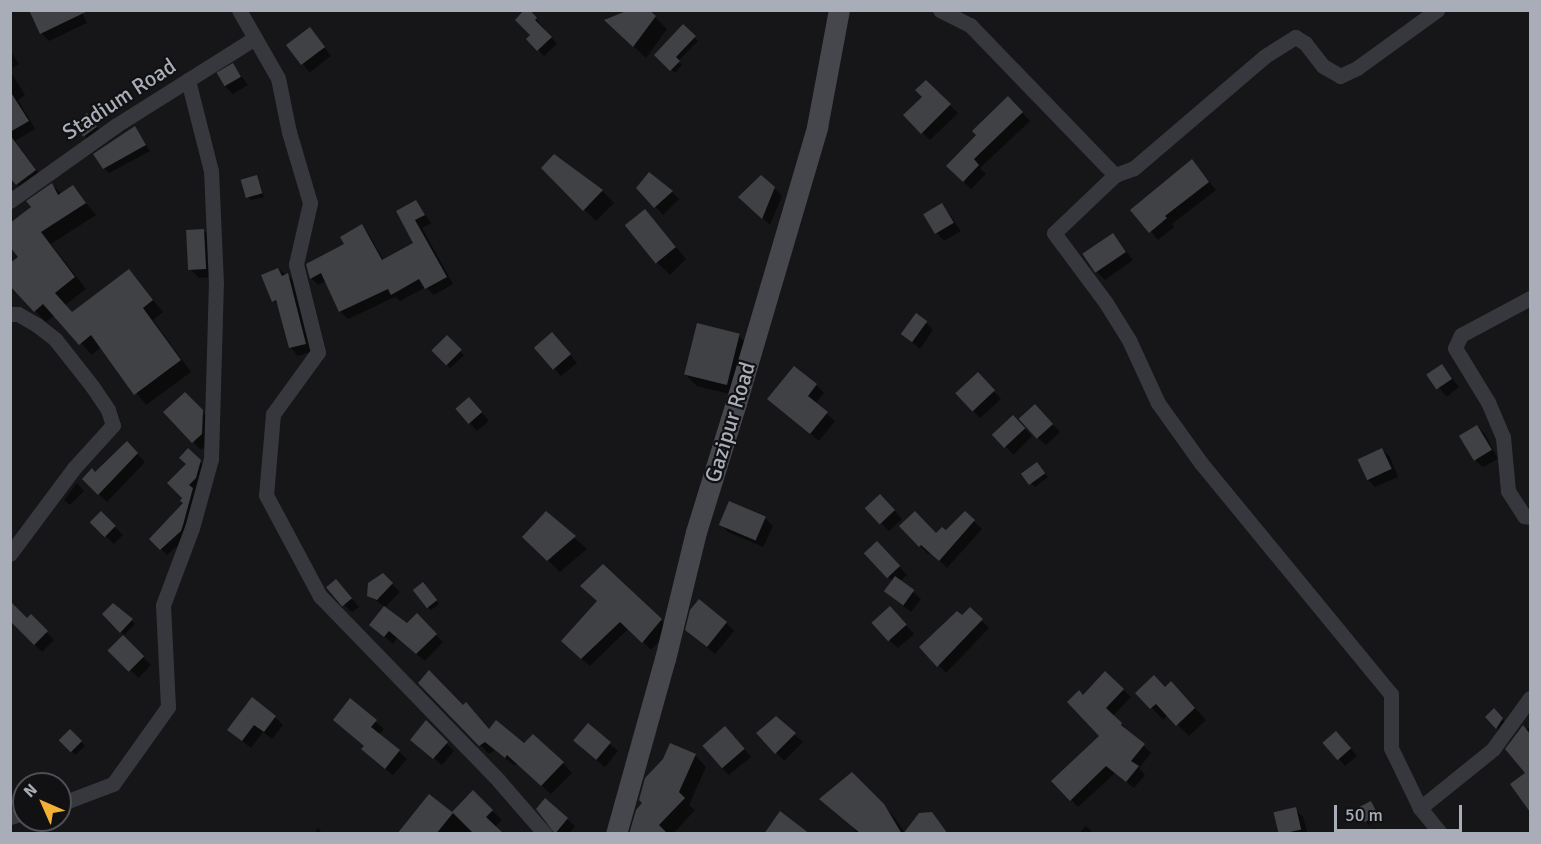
<!DOCTYPE html>
<html>
<head>
<meta charset="utf-8">
<style>
	body { margin:0 }
	#map { position:relative; width:1541px; height:844px; overflow:hidden; background:#161618; font-family:Signika,sans-serif }
	div>[style] { position:absolute }
	[style*='--x'] { left:calc(var(--x)*1px); top:calc(var(--y)*1px); width:calc(var(--w)*1px); rotate:calc(var(--a)*1deg) }
	.shadow>* { inset:0; background:#0007; transform-origin:0 0 }
	.building>* { inset:0; background:#404145; transform-origin:0 0 }
	.street>* { height:15px; margin:-7.5px; padding:0 7.5px; transform-origin:7.5px; border-radius:7.5px; background:#37383d }
	.secondary>* { height:21px; margin:-10.5px; padding:0 10.5px; transform-origin:10.5px; border-radius:10.5px; background:#45474d }
	span { translate:-50% -50%; white-space:nowrap; text-align:center; line-height:1.15; -webkit-text-stroke:4.5px #111113; paint-order:stroke }
	.street-label { font-size:22px; color:#a8adb8 }
	.frame { position:absolute; inset:0; border:12px solid #a8adb8; pointer-events:none }
	.north { position:absolute; left:12px; top:772px; width:60px; height:60px; box-sizing:border-box; background:#111113; border:2px solid #4d4f55; border-radius:50%; rotate:315deg; font-size:16px; font-weight:700; line-height:24px; text-align:center; color:#a8adb8 }
	.north::after { content:''; display:block; margin:auto; width:21px; height:27px; background:#f2b134; clip-path:polygon(50% 0,100% 100%,50% 72%,0 100%) }
	.scale { position:absolute; left:1334px; top:805px; width:128px; height:27px; box-sizing:border-box; border:3px solid #a8adb8; border-top:0; padding-left:8px; font-size:18px; line-height:21px; white-space:nowrap; color:#a8adb8; -webkit-text-stroke:4px #111113; paint-order:stroke }
</style>
</head>
<body>
<div id="map">
	<div class="shadow">
		<i style="clip-path:polygon(81px 10px,87px 23px,49px 41px,41px 33px)"></i>
		<i style="clip-path:polygon(533px 15px,557px 44px,544px 56px,528px 39px,532px 35px)"></i>
		<i style="clip-path:polygon(655px 17px,667px 29px,646px 58px,618px 32px)"></i>
		<i style="clip-path:polygon(683px 26px,698px 41px,678px 61px,682px 65px,675px 73px,656px 55px)"></i>
		<i style="left:310px;top:29px;width:34px;height:27px;rotate:52deg"></i>
		<i style="clip-path:polygon(10px 50px,19px 64px,10px 69px)"></i>
		<i style="clip-path:polygon(233px 65px,248px 85px,233px 94px,225px 86px)"></i>
		<i style="clip-path:polygon(10px 71px,25px 95px,18px 100px,35px 129px,15px 141px,43px 179px,24px 192px,10px 176px)"></i>
		<i style="clip-path:polygon(926px 82px,958px 113px,930px 140px,905px 116px,924px 97px)"></i>
		<i style="clip-path:polygon(1008px 98px,1030px 121px,980px 168px,986px 174px,971px 189px,948px 166px)"></i>
		<i style="clip-path:polygon(87px 115px,104px 135px,91px 144px,75px 123px)"></i>
		<i style="clip-path:polygon(135px 128px,150px 151px,109px 173px,104px 168px)"></i>
		<i style="clip-path:polygon(1192px 161px,1216px 190px,1172px 224px,1174px 227px,1158px 240px,1133px 210px)"></i>
		<i style="clip-path:polygon(543px 168px,602px 191px,614px 203px,596px 221px)"></i>
		<i style="clip-path:polygon(256px 177px,264px 197px,251px 200px,248px 197px)"></i>
		<i style="clip-path:polygon(52px 185px,62px 194px,73px 187px,96px 215px,51px 244px,86px 289px,65px 305px,72px 314px,129px 271px,163px 312px,153px 320px,191px 372px,146px 405px,101px 347px,92px 355px,55px 315px,46px 322px,34px 310px,20px 257px,33px 208px)"></i>
		<i style="clip-path:polygon(638px 188px,672px 192px,679px 199px,663px 215px)"></i>
		<i style="clip-path:polygon(774px 188px,782px 196px,770px 225px,740px 197px)"></i>
		<i style="clip-path:polygon(416px 202px,431px 223px,422px 228px,453px 284px,434px 295px,426px 287px,400px 301px,395px 297px,348px 319px,340px 311px,326px 281px,318px 285px,311px 278px,362px 226px,369px 234px,384px 261px,415px 243px,398px 212px)"></i>
		<i style="clip-path:polygon(942px 204px,961px 231px,944px 241px,937px 233px)"></i>
		<i style="clip-path:polygon(645px 211px,686px 259px,670px 275px,658px 263px)"></i>
		<i style="clip-path:polygon(203px 230px,211px 238px,213px 277px,199px 278px,191px 270px)"></i>
		<i style="clip-path:polygon(1113px 235px,1133px 260px,1105px 280px,1097px 272px)"></i>
		<i style="clip-path:polygon(278px 269px,296px 282px,313px 351px,298px 356px,291px 348px,279px 306px,274px 301px)"></i>
		<i style="clip-path:polygon(926px 323px,933px 330px,920px 349px,902px 334px)"></i>
		<i style="clip-path:polygon(739px 336px,751px 348px,738px 396px,697px 386px,685px 374px)"></i>
		<i style="left:447px;top:337px;width:25px;height:19px;rotate:47deg"></i>
		<i style="clip-path:polygon(560px 342px,577px 363px,561px 376px,536px 348px)"></i>
		<i style="left:1442px;top:366px;width:27px;height:16px;rotate:51deg"></i>
		<i style="clip-path:polygon(985px 381px,1001px 399px,980px 418px,957px 393px)"></i>
		<i style="clip-path:polygon(816px 385px,824px 393px,815px 404px,835px 421px,819px 441px,769px 399px)"></i>
		<i style="clip-path:polygon(185px 394px,210px 420px,209px 442px,201px 450px,165px 412px)"></i>
		<i style="clip-path:polygon(1035px 406px,1060px 432px,1046px 445px,1038px 438px)"></i>
		<i style="clip-path:polygon(477px 407px,489px 421px,477px 431px,457px 410px)"></i>
		<i style="left:1013px;top:417px;width:27px;height:26px;rotate:45deg"></i>
		<i style="clip-path:polygon(1477px 426px,1485px 434px,1498px 459px,1483px 467px,1475px 460px)"></i>
		<i style="clip-path:polygon(127px 443px,145px 462px,107px 502px,84px 479px,95px 474px)"></i>
		<i style="clip-path:polygon(1382px 449px,1390px 457px,1398px 477px,1375px 487px,1367px 479px)"></i>
		<i style="clip-path:polygon(188px 450px,206px 468px,187px 538px,167px 555px,151px 539px,185px 503px)"></i>
		<i style="clip-path:polygon(1040px 467px,1048px 477px,1035px 487px,1031px 484px)"></i>
		<i style="clip-path:polygon(77px 483px,84px 491px,70px 505px,64px 500px)"></i>
		<i style="clip-path:polygon(888px 503px,902px 519px,889px 531px,867px 508px)"></i>
		<i style="left:101px;top:513px;width:31px;height:13px;rotate:45deg"></i>
		<i style="clip-path:polygon(546px 513px,587px 549px,560px 572px,524px 537px)"></i>
		<i style="clip-path:polygon(965px 513px,982px 529px,947px 568px,930px 552px,928px 554px,901px 526px,937px 535px,946px 532px)"></i>
		<i style="clip-path:polygon(765px 518px,773px 526px,763px 547px,728px 532px,721px 524px)"></i>
		<i style="clip-path:polygon(877px 543px,907px 575px,900px 581px,921px 599px,911px 612px,893px 598px,893px 581px,866px 553px)"></i>
		<i style="clip-path:polygon(383px 575px,400px 592px,384px 608px,408px 625px,417px 615px,443px 642px,425px 661px,397px 638px,393px 644px,371px 625px,385px 607px,368px 595px)"></i>
		<i style="clip-path:polygon(426px 587px,439px 604px,431px 610px,427px 607px)"></i>
		<i style="clip-path:polygon(344px 589px,359px 607px,352px 612px,344px 605px)"></i>
		<i style="clip-path:polygon(598px 602px,661px 620px,669px 628px,668px 632px,651px 650px,629px 628px,590px 666px,570px 649px)"></i>
		<i style="clip-path:polygon(970px 609px,989px 628px,946px 673px,921px 647px)"></i>
		<i style="clip-path:polygon(122px 611px,135px 624px,124px 635px,104px 614px)"></i>
		<i style="clip-path:polygon(897px 615px,914px 634px,898px 648px,890px 641px)"></i>
		<i style="clip-path:polygon(31px 616px,54px 640px,42px 652px,10px 620px,27px 620px)"></i>
		<i style="clip-path:polygon(726px 623px,734px 631px,715px 654px,695px 637px)"></i>
		<i style="left:123px;top:638px;width:39px;height:18px;rotate:44deg"></i>
		<i style="clip-path:polygon(1105px 673px,1131px 697px,1113px 716px,1151px 753px,1139px 768px,1145px 775px,1134px 788px,1115px 773px,1078px 807px,1054px 781px,1101px 736px,1084px 697px)"></i>
		<i style="clip-path:polygon(420px 683px,463px 707px,490px 730px,563px 763px,572px 773px,551px 794px,517px 763px,515px 766px,495px 750px,489px 754px)"></i>
		<i style="clip-path:polygon(1165px 688px,1183px 695px,1206px 720px,1189px 736px,1168px 715px,1163px 720px,1138px 693px)"></i>
		<i style="clip-path:polygon(350px 700px,384px 729px,379px 735px,407px 759px,393px 775px,371px 757px)"></i>
		<i style="left:1494px;top:710px;width:18px;height:10px;rotate:47deg"></i>
		<i style="clip-path:polygon(275px 717px,283px 725px,272px 739px,263px 732px,251px 748px,229px 730px)"></i>
		<i style="clip-path:polygon(776px 718px,803px 742px,784px 761px,758px 734px)"></i>
		<i style="clip-path:polygon(426px 722px,454px 751px,442px 765px,420px 747px)"></i>
		<i style="clip-path:polygon(588px 725px,618px 751px,605px 767px,582px 749px)"></i>
		<i style="clip-path:polygon(1530px 726px,1530px 808px,1513px 784px,1527px 774px,1526px 730px)"></i>
		<i style="left:70px;top:731px;width:21px;height:13px;rotate:45deg"></i>
		<i style="clip-path:polygon(733px 736px,751px 757px,729px 775px,722px 768px)"></i>
		<i style="clip-path:polygon(1344px 741px,1357px 756px,1345px 766px,1325px 743px)"></i>
		<i style="clip-path:polygon(695px 755px,706px 767px,689px 805px,695px 810px,673px 834px,630px 834px,664px 760px)"></i>
		<i style="clip-path:polygon(852px 774px,894px 817px,905px 833px,931px 813px,949px 834px,857px 834px,852px 826px)"></i>
		<i style="clip-path:polygon(473px 792px,502px 820px,495px 827px,502px 834px,402px 834px,430px 796px,452px 814px)"></i>
		<i style="clip-path:polygon(545px 800px,575px 826px,569px 834px,556px 834px)"></i>
		<i style="left:1371px;top:802px;width:19px;height:13px;rotate:62deg"></i>
		<i style="clip-path:polygon(1295px 809px,1303px 817px,1308px 834px,1280px 833px)"></i>
		<i style="clip-path:polygon(1086px 826px,1094px 834px,1078px 834px)"></i>
		<i style="clip-path:polygon(318px 828px,323px 834px,313px 834px)"></i>
	</div>
	<div class="building">
		<i style="clip-path:polygon(29px 10px,90px 10px,40px 34px)"></i>
		<i style="clip-path:polygon(524px 10px,530px 10px,537px 18px,535px 20px,552px 37px,537px 51px,526px 39px,530px 35px,515px 20px)"></i>
		<i style="clip-path:polygon(629px 10px,649px 10px,656px 16px,633px 47px,604px 20px)"></i>
		<i style="clip-path:polygon(683px 24px,696px 36px,676px 57px,680px 61px,670px 71px,654px 55px)"></i>
		<i style="left:310px;top:27px;width:25px;height:30px;rotate:53deg"></i>
		<i style="left:233px;top:63px;width:16px;height:19px;rotate:60deg"></i>
		<i style="clip-path:polygon(926px 80px,951px 104px,921px 134px,903px 115px,922px 97px,915px 90px)"></i>
		<i style="clip-path:polygon(10px 91px,29px 121px,10px 132px)"></i>
		<i style="clip-path:polygon(1008px 96px,1023px 112px,974px 159px,979px 165px,963px 182px,946px 166px,976px 135px,972px 131px)"></i>
		<i style="left:87px;top:113px;width:17px;height:17px;rotate:54deg"></i>
		<i style="clip-path:polygon(135px 126px,146px 145px,103px 169px,93px 154px)"></i>
		<i style="clip-path:polygon(10px 135px,36px 170px,16px 185px,10px 178px)"></i>
		<i style="clip-path:polygon(554px 154px,603px 190px,583px 211px,541px 168px)"></i>
		<i style="clip-path:polygon(1192px 159px,1209px 182px,1165px 216px,1167px 218px,1149px 233px,1130px 210px)"></i>
		<i style="clip-path:polygon(649px 172px,673px 191px,654px 208px,636px 188px)"></i>
		<i style="left:257px;top:175px;width:19px;height:17px;rotate:74deg"></i>
		<i style="clip-path:polygon(761px 175px,775px 187px,762px 219px,738px 197px)"></i>
		<i style="clip-path:polygon(52px 183px,58px 195px,73px 185px,86px 203px,41px 232px,75px 277px,55px 293px,72px 312px,129px 269px,153px 300px,143px 308px,181px 360px,134px 395px,91px 335px,79px 345px,43px 304px,34px 312px,10px 286px,10px 263px,18px 257px,10px 247px,10px 223px,31px 207px,26px 201px)"></i>
		<i style="clip-path:polygon(416px 200px,425px 215px,415px 220px,447px 277px,425px 289px,419px 279px,391px 295px,388px 289px,339px 312px,321px 273px,310px 279px,306px 264px,344px 244px,340px 237px,362px 224px,382px 260px,413px 243px,396px 211px)"></i>
		<i style="left:942px;top:203px;width:23px;height:22px;rotate:59deg"></i>
		<i style="left:645px;top:209px;width:49px;height:26px;rotate:51deg"></i>
		<i style="left:204px;top:229px;width:40px;height:18px;rotate:87deg"></i>
		<i style="left:1113px;top:233px;width:23px;height:37px;rotate:56deg"></i>
		<i style="clip-path:polygon(278px 268px,282px 276px,288px 273px,306px 344px,289px 348px,276px 300px,272px 302px,261px 275px)"></i>
		<i style="left:916px;top:313px;width:14px;height:26px;rotate:36deg"></i>
		<i style="left:697px;top:323px;width:44px;height:53px;rotate:14deg"></i>
		<i style="left:552px;top:332px;width:29px;height:24px;rotate:49deg"></i>
		<i style="left:447px;top:335px;width:21px;height:22px;rotate:45deg"></i>
		<i style="left:1442px;top:364px;width:18px;height:19px;rotate:56deg"></i>
		<i style="clip-path:polygon(794px 366px,817px 384px,808px 396px,828px 412px,810px 434px,767px 399px)"></i>
		<i style="left:978px;top:372px;width:25px;height:31px;rotate:47deg"></i>
		<i style="clip-path:polygon(185px 392px,203px 410px,202px 434px,192px 443px,163px 412px)"></i>
		<i style="left:469px;top:397px;width:20px;height:18px;rotate:49deg"></i>
		<i style="left:1035px;top:404px;width:27px;height:22px;rotate:48deg"></i>
		<i style="left:1013px;top:415px;width:18px;height:29px;rotate:47deg"></i>
		<i style="left:1477px;top:425px;width:29px;height:21px;rotate:59deg"></i>
		<i style="clip-path:polygon(127px 441px,138px 453px,98px 495px,82px 479px,92px 468px,95px 472px)"></i>
		<i style="clip-path:polygon(188px 448px,201px 460px,196px 478px,189px 485px,193px 488px,183px 525px,181px 531px,160px 550px,149px 539px,183px 503px,180px 501px,182px 498px,167px 483px,186px 464px,179px 458px)"></i>
		<i style="left:1382px;top:448px;width:23px;height:27px;rotate:65deg"></i>
		<i style="left:1037px;top:462px;width:14px;height:20px;rotate:54deg"></i>
		<i style="left:880px;top:494px;width:22px;height:21px;rotate:47deg"></i>
		<i style="left:729px;top:501px;width:40px;height:26px;rotate:23deg"></i>
		<i style="left:101px;top:511px;width:21px;height:16px;rotate:45deg"></i>
		<i style="clip-path:polygon(546px 511px,576px 536px,547px 561px,522px 537px)"></i>
		<i style="clip-path:polygon(915px 511px,936px 533px,942px 527px,946px 530px,965px 511px,975px 520px,939px 561px,921px 545px,919px 547px,899px 526px)"></i>
		<i style="left:877px;top:541px;width:34px;height:18px;rotate:47deg"></i>
		<i style="clip-path:polygon(603px 564px,662px 619px,642px 643px,620px 622px,581px 659px,561px 641px,597px 601px,580px 586px)"></i>
		<i style="clip-path:polygon(383px 573px,393px 583px,377px 600px,367px 596px,368px 583px)"></i>
		<i style="left:895px;top:576px;width:24px;height:19px;rotate:36deg"></i>
		<i style="left:336px;top:579px;width:25px;height:13px;rotate:50deg"></i>
		<i style="left:423px;top:582px;width:23px;height:13px;rotate:52deg"></i>
		<i style="clip-path:polygon(699px 599px,727px 622px,707px 647px,685px 630px,690px 610px)"></i>
		<i style="clip-path:polygon(10px 601px,27px 618px,31px 614px,48px 631px,34px 645px,10px 621px)"></i>
		<i style="clip-path:polygon(113px 603px,133px 619px,120px 633px,102px 614px)"></i>
		<i style="clip-path:polygon(384px 606px,407px 623px,417px 613px,437px 634px,416px 654px,389px 631px,384px 637px,369px 625px)"></i>
		<i style="left:890px;top:606px;width:25px;height:25px;rotate:48deg"></i>
		<i style="clip-path:polygon(970px 607px,983px 619px,937px 667px,919px 647px,957px 611px,962px 615px)"></i>
		<i style="left:123px;top:635px;width:30px;height:22px;rotate:45deg"></i>
		<i style="clip-path:polygon(429px 670px,463px 705px,466px 702px,489px 729px,496px 720px,524px 743px,533px 734px,564px 762px,541px 786px,507px 755px,505px 758px,485px 742px,479px 746px,418px 683px)"></i>
		<i style="clip-path:polygon(1105px 671px,1124px 689px,1106px 708px,1122px 723px,1121px 725px,1145px 744px,1131px 761px,1139px 766px,1126px 782px,1106px 766px,1070px 801px,1051px 781px,1099px 736px,1067px 702px,1079px 690px,1083px 695px)"></i>
		<i style="clip-path:polygon(1154px 675px,1165px 687px,1171px 681px,1195px 708px,1176px 726px,1156px 704px,1150px 709px,1135px 693px)"></i>
		<i style="clip-path:polygon(252px 697px,276px 716px,264px 732px,254px 725px,242px 741px,227px 730px)"></i>
		<i style="clip-path:polygon(350px 698px,377px 720px,371px 727px,400px 750px,385px 769px,361px 749px,364px 746px,333px 720px)"></i>
		<i style="clip-path:polygon(1494px 708px,1503px 718px,1496px 729px,1485px 717px)"></i>
		<i style="clip-path:polygon(776px 716px,796px 733px,775px 754px,756px 733px)"></i>
		<i style="clip-path:polygon(426px 720px,448px 742px,433px 759px,410px 740px)"></i>
		<i style="left:588px;top:723px;width:30px;height:23px;rotate:40deg"></i>
		<i style="clip-path:polygon(1523px 725px,1530px 734px,1530px 812px,1510px 784px,1525px 773px,1505px 749px)"></i>
		<i style="left:725px;top:726px;width:30px;height:30px;rotate:49deg"></i>
		<i style="left:70px;top:729px;width:17px;height:16px;rotate:45deg"></i>
		<i style="left:1336px;top:731px;width:23px;height:18px;rotate:49deg"></i>
		<i style="clip-path:polygon(670px 743px,696px 754px,679px 792px,685px 798px,659px 825px,668px 834px,629px 834px,636px 810px,642px 803px,639px 800px,645px 778px,663px 759px)"></i>
		<i style="clip-path:polygon(852px 772px,884px 804px,902px 834px,861px 834px,819px 799px)"></i>
		<i style="clip-path:polygon(473px 790px,493px 810px,486px 817px,504px 834px,474px 834px,453px 813px,436px 834px,397px 834px,429px 794px,452px 812px)"></i>
		<i style="clip-path:polygon(545px 798px,568px 818px,555px 834px,536px 809px)"></i>
		<i style="left:1371px;top:801px;width:16px;height:15px;rotate:63deg"></i>
		<i style="left:1296px;top:807px;width:23px;height:23px;rotate:77deg"></i>
		<i style="clip-path:polygon(780px 811px,810px 834px,764px 834px)"></i>
		<i style="clip-path:polygon(932px 812px,948px 834px,903px 834px,919px 813px)"></i>
	</div>
	<div class="street">
		<i style="--x:239;--y:10;--w:78;--a:60.2"></i>
		<i style="--x:278;--y:78;--w:55;--a:78.5"></i>
		<i style="--x:289;--y:132;--w:74;--a:73.5"></i>
		<i style="--x:310;--y:203;--w:63;--a:102.9"></i>
		<i style="--x:296;--y:264;--w:91;--a:76"></i>
		<i style="--x:318;--y:352;--w:77;--a:126"></i>
		<i style="--x:273;--y:414;--w:81;--a:94.9"></i>
		<i style="--x:266;--y:495;--w:115;--a:61.9"></i>
		<i style="--x:320;--y:596;--w:257;--a:45.9"></i>
		<i style="--x:499;--y:781;--w:70;--a:49"></i>
		<i style="--x:940;--y:10;--w:34;--a:27"></i>
		<i style="--x:970;--y:25;--w:209;--a:46"></i>
		<i style="--x:1115;--y:175;--w:20;--a:-20"></i>
		<i style="--x:1134;--y:168;--w:172;--a:-40.5"></i>
		<i style="--x:1265;--y:56;--w:36;--a:-32"></i>
		<i style="--x:1295;--y:37;--w:12;--a:31"></i>
		<i style="--x:1305;--y:43;--w:29;--a:52"></i>
		<i style="--x:1323;--y:66;--w:20;--a:30"></i>
		<i style="--x:1340;--y:76;--w:19;--a:-25"></i>
		<i style="--x:1357;--y:68;--w:99;--a:-35.9"></i>
		<i style="--x:1115;--y:175;--w:84;--a:136.4"></i>
		<i style="--x:1054;--y:233;--w:87;--a:53.4"></i>
		<i style="--x:1106;--y:303;--w:44;--a:58.1"></i>
		<i style="--x:1129;--y:340;--w:69;--a:65.3"></i>
		<i style="--x:1158;--y:403;--w:74;--a:54.4"></i>
		<i style="--x:1201;--y:463;--w:299;--a:50.6"></i>
		<i style="--x:1391;--y:694;--w:54;--a:90"></i>
		<i style="--x:1391;--y:748;--w:67;--a:64.2"></i>
		<i style="--x:1420;--y:808;--w:33;--a:51"></i>
		<i style="--x:10;--y:201;--w:129;--a:-35.5"></i>
		<i style="--x:115;--y:126;--w:165;--a:-32.2"></i>
		<i style="--x:1530;--y:298;--w:78;--a:151.8"></i>
		<i style="--x:1461;--y:335;--w:14;--a:115"></i>
		<i style="--x:1455;--y:348;--w:63;--a:58.6"></i>
		<i style="--x:1488;--y:402;--w:38;--a:67"></i>
		<i style="--x:1503;--y:437;--w:54;--a:84.7"></i>
		<i style="--x:1508;--y:491;--w:30;--a:57"></i>
		<i style="--x:1524;--y:516;--w:6;--a:9"></i>
		<i style="--x:10;--y:314;--w:8;--a:0"></i>
		<i style="--x:18;--y:314;--w:22;--a:30"></i>
		<i style="--x:37;--y:325;--w:23;--a:38"></i>
		<i style="--x:55;--y:339;--w:60;--a:51.8"></i>
		<i style="--x:92;--y:386;--w:29;--a:56"></i>
		<i style="--x:108;--y:410;--w:16;--a:72"></i>
		<i style="--x:113;--y:425;--w:58;--a:132.2"></i>
		<i style="--x:74;--y:468;--w:107;--a:126.7"></i>
		<i style="--x:60;--y:804;--w:57;--a:-20.7"></i>
		<i style="--x:113;--y:784;--w:95;--a:-54.5"></i>
		<i style="--x:168;--y:707;--w:102;--a:-92.8"></i>
		<i style="--x:163;--y:605;--w:82;--a:-69.4"></i>
		<i style="--x:192;--y:528;--w:72;--a:-74.6"></i>
		<i style="--x:211;--y:459;--w:175;--a:-88.4"></i>
		<i style="--x:216;--y:284;--w:113;--a:-92.5"></i>
		<i style="--x:211;--y:171;--w:94;--a:-104.2"></i>
		<i style="--x:1420;--y:808;--w:94;--a:-38.9"></i>
		<i style="--x:1493;--y:749;--w:63;--a:-54"></i>
		<i style="--x:10;--y:817;--w:15;--a:-16"></i>
	</div>
	<div class="secondary">
		<i style="--x:616;--y:834;--w:182;--a:-74.4"></i>
		<i style="--x:665;--y:659;--w:131;--a:-76.3"></i>
		<i style="--x:696;--y:532;--w:135;--a:-72.8"></i>
		<i style="--x:736;--y:403;--w:288;--a:-73.6"></i>
		<i style="--x:817;--y:127;--w:119;--a:-79.4"></i>
	</div>
	<div class="street-label">
		<span style="left:119px;top:99px;rotate:-33deg">Stadium Road</span>
		<span style="left:730px;top:422px;rotate:-73deg">Gazipur Road</span>
	</div>
	<div class="frame"></div>
	<div class="north">N</div>
	<div class="scale">50 m</div>
</div>
</body>
</html>
